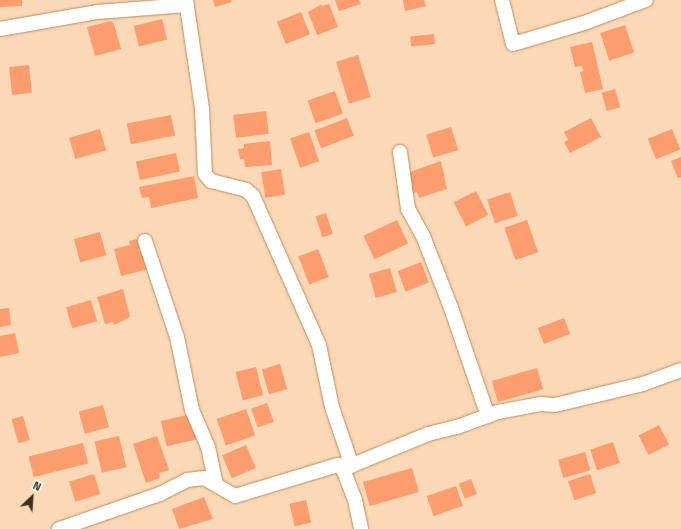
<!DOCTYPE html>
<html>
<head>
<meta charset="utf-8">
<style>
	body { margin:0 }
	#map { position:relative; width:681px; height:529px; overflow:hidden; background:#fbd8b6; font-family:"Titillium Web",sans-serif }
	div>[style] { position:absolute }
	[style*='--x'] { left:calc(var(--x)*1px); top:calc(var(--y)*1px); width:calc(var(--w)*1px); rotate:calc(var(--a)*1deg) }
	.building>* { inset:0; background:#fc9d6f; transform-origin:0 0 }
	.roads { filter:drop-shadow(0 0 1px #c38d55) drop-shadow(0 0 1px #c38d55) }
	.minor>* { height:14px; margin:-7px; padding:0 7px; transform-origin:7px; border-radius:7px; background:#fff }
	span { translate:-50% -50%; white-space:nowrap; text-align:center; line-height:1.15; -webkit-text-stroke:3px #fff; paint-order:stroke }
	.north { position:absolute; left:12px; top:477px; width:40px; height:40px; -webkit-text-stroke:3px #fff; paint-order:stroke; rotate:25deg; font-size:11px; font-weight:700; line-height:16px; text-align:center; color:#432d15 }
	.north::after { content:''; display:block; margin:auto; width:14px; height:18px; background:#432d15; clip-path:polygon(50% 0,100% 100%,50% 72%,0 100%) }
</style>
</head>
<body>
<div id="map">
	<div class="building">
		<i style="clip-path:polygon(0 0,22px 0,22px 6px,0 7px)"></i>
		<i style="clip-path:polygon(213px 0,231px 0,232px 2px,215px 7px)"></i>
		<i style="clip-path:polygon(335px 0,359px 0,361px 4px,339px 11px)"></i>
		<i style="clip-path:polygon(403px 0,424px 0,426px 6px,405px 11px)"></i>
		<i style="clip-path:polygon(322px 4px,322px 6px,329px 4px,338px 27px,317px 35px,308px 12px)"></i>
		<i style="left:301px;top:12px;width:24px;height:26px;rotate:68deg"></i>
		<i style="left:162px;top:19px;width:21px;height:29px;rotate:76deg"></i>
		<i style="clip-path:polygon(111px 21px,114px 24px,121px 49px,95px 56px,87px 27px)"></i>
		<i style="left:625px;top:25px;width:29px;height:26px;rotate:72deg"></i>
		<i style="left:434px;top:34px;width:10px;height:24px;rotate:84deg"></i>
		<i style="clip-path:polygon(592px 42px,603px 89px,585px 93px,580px 72px,583px 71px,582px 66px,575px 67px,570px 47px)"></i>
		<i style="left:358px;top:55px;width:44px;height:23px;rotate:73deg"></i>
		<i style="left:29px;top:65px;width:28px;height:20px;rotate:84deg"></i>
		<i style="left:615px;top:89px;width:19px;height:14px;rotate:74deg"></i>
		<i style="left:335px;top:91px;width:24px;height:29px;rotate:71deg"></i>
		<i style="left:266px;top:111px;width:23px;height:33px;rotate:83deg"></i>
		<i style="left:171px;top:115px;width:21px;height:45px;rotate:79deg"></i>
		<i style="left:347px;top:118px;width:19px;height:35px;rotate:69deg"></i>
		<i style="clip-path:polygon(591px 118px,601px 137px,570px 153px,564px 142px,568px 140px,564px 132px)"></i>
		<i style="left:451px;top:127px;width:24px;height:26px;rotate:73deg"></i>
		<i style="left:100px;top:129px;width:22px;height:32px;rotate:74deg"></i>
		<i style="left:672px;top:129px;width:22px;height:26px;rotate:68deg"></i>
		<i style="left:309px;top:132px;width:31px;height:20px;rotate:71deg"></i>
		<i style="clip-path:polygon(270px 141px,272px 165px,245px 167px,244px 159px,240px 159px,238px 149px,244px 148px,244px 144px)"></i>
		<i style="left:176px;top:153px;width:19px;height:41px;rotate:78deg"></i>
		<i style="clip-path:polygon(681px 157px,681px 177px,678px 178px,671px 161px)"></i>
		<i style="clip-path:polygon(441px 161px,447px 189px,419px 198px,417px 192px,413px 193px,410px 172px)"></i>
		<i style="left:281px;top:169px;width:26px;height:20px;rotate:81deg"></i>
		<i style="clip-path:polygon(194px 176px,198px 198px,151px 208px,149px 197px,142px 198px,139px 187px)"></i>
		<i style="left:476px;top:191px;width:27px;height:25px;rotate:63deg"></i>
		<i style="left:510px;top:192px;width:25px;height:24px;rotate:72deg"></i>
		<i style="left:326px;top:213px;width:22px;height:11px;rotate:72deg"></i>
		<i style="left:397px;top:220px;width:26px;height:37px;rotate:65deg"></i>
		<i style="left:527px;top:220px;width:34px;height:24px;rotate:71deg"></i>
		<i style="left:100px;top:232px;width:24px;height:27px;rotate:75deg"></i>
		<i style="clip-path:polygon(141px 238px,149px 269px,121px 276px,114px 249px,130px 245px,129px 241px)"></i>
		<i style="left:318px;top:249px;width:30px;height:21px;rotate:69deg"></i>
		<i style="left:421px;top:262px;width:22px;height:25px;rotate:69deg"></i>
		<i style="left:390px;top:268px;width:25px;height:22px;rotate:74deg"></i>
		<i style="clip-path:polygon(123px 289px,130px 317px,114px 325px,113px 322px,105px 324px,97px 297px)"></i>
		<i style="left:91px;top:300px;width:22px;height:26px;rotate:74deg"></i>
		<i style="clip-path:polygon(9px 308px,11px 325px,0 327px,0 309px)"></i>
		<i style="left:564px;top:318px;width:17px;height:28px;rotate:69deg"></i>
		<i style="clip-path:polygon(15px 333px,19px 353px,0 357px,0 336px)"></i>
		<i style="left:280px;top:364px;width:26px;height:19px;rotate:74deg"></i>
		<i style="left:256px;top:367px;width:29px;height:21px;rotate:76deg"></i>
		<i style="left:537px;top:368px;width:22px;height:47px;rotate:74deg"></i>
		<i style="left:267px;top:403px;width:20px;height:17px;rotate:70deg"></i>
		<i style="left:103px;top:405px;width:23px;height:25px;rotate:75deg"></i>
		<i style="left:246px;top:409px;width:28px;height:31px;rotate:71deg"></i>
		<i style="left:191px;top:414px;width:26px;height:31px;rotate:77deg"></i>
		<i style="left:23px;top:416px;width:25px;height:12px;rotate:74deg"></i>
		<i style="left:659px;top:425px;width:22px;height:23px;rotate:63deg"></i>
		<i style="left:119px;top:436px;width:32px;height:25px;rotate:77deg"></i>
		<i style="clip-path:polygon(157px 436px,169px 470px,159px 473px,160px 478px,146px 483px,133px 444px)"></i>
		<i style="left:613px;top:442px;width:22px;height:24px;rotate:72deg"></i>
		<i style="left:83px;top:443px;width:21px;height:56px;rotate:76deg"></i>
		<i style="left:246px;top:445px;width:25px;height:26px;rotate:67deg"></i>
		<i style="left:585px;top:452px;width:19px;height:28px;rotate:74deg"></i>
		<i style="left:412px;top:468px;width:25px;height:51px;rotate:74deg"></i>
		<i style="left:94px;top:474px;width:21px;height:26px;rotate:73deg"></i>
		<i style="left:590px;top:474px;width:20px;height:23px;rotate:72deg"></i>
		<i style="left:471px;top:479px;width:16px;height:13px;rotate:68deg"></i>
		<i style="left:456px;top:486px;width:21px;height:31px;rotate:71deg"></i>
		<i style="clip-path:polygon(204px 497px,213px 519px,179px 529px,172px 509px)"></i>
		<i style="left:306px;top:500px;width:23px;height:17px;rotate:77deg"></i>
	</div>
	<div class="roads">
		<div class="minor">
			<i style="--x:186;--y:0;--w:110;--a:81.6"></i>
			<i style="--x:202;--y:109;--w:65;--a:87.4"></i>
			<i style="--x:205;--y:174;--w:9;--a:49"></i>
			<i style="--x:211;--y:181;--w:36;--a:14"></i>
			<i style="--x:246;--y:190;--w:9;--a:41"></i>
			<i style="--x:253;--y:196;--w:163;--a:66.1"></i>
			<i style="--x:319;--y:345;--w:63;--a:78.2"></i>
			<i style="--x:332;--y:407;--w:62;--a:71.3"></i>
			<i style="--x:502;--y:0;--w:45;--a:76"></i>
			<i style="--x:513;--y:44;--w:74;--a:-16.5"></i>
			<i style="--x:584;--y:23;--w:66;--a:-20.4"></i>
			<i style="--x:0;--y:29;--w:98;--a:-9.9"></i>
			<i style="--x:97;--y:12;--w:90;--a:-4.4"></i>
			<i style="--x:400;--y:152;--w:58;--a:82"></i>
			<i style="--x:408;--y:209;--w:31;--a:61"></i>
			<i style="--x:423;--y:236;--w:77;--a:68.7"></i>
			<i style="--x:451;--y:308;--w:114;--a:71.1"></i>
			<i style="--x:145;--y:241;--w:101;--a:71.6"></i>
			<i style="--x:177;--y:337;--w:75;--a:78.4"></i>
			<i style="--x:192;--y:410;--w:40;--a:66.6"></i>
			<i style="--x:208;--y:447;--w:38;--a:78"></i>
			<i style="--x:343;--y:469;--w:92;--a:-22.4"></i>
			<i style="--x:428;--y:434;--w:30;--a:-14"></i>
			<i style="--x:457;--y:427;--w:44;--a:-20.1"></i>
			<i style="--x:498;--y:412;--w:44;--a:-10.5"></i>
			<i style="--x:541;--y:404;--w:14;--a:4"></i>
			<i style="--x:555;--y:405;--w:90;--a:-13.4"></i>
			<i style="--x:643;--y:384;--w:40;--a:-20.2"></i>
			<i style="--x:59;--y:529;--w:107;--a:-19.1"></i>
			<i style="--x:160;--y:494;--w:30;--a:-27"></i>
			<i style="--x:187;--y:480;--w:17;--a:-7"></i>
			<i style="--x:204;--y:478;--w:36;--a:30"></i>
			<i style="--x:235;--y:496;--w:108;--a:-16.8"></i>
			<i style="--x:338;--y:465;--w:6;--a:39"></i>
			<i style="--x:343;--y:469;--w:33;--a:69"></i>
			<i style="--x:355;--y:500;--w:30;--a:78"></i>
		</div>
	</div>
	<div class="north">N</div>
</div>
</body>
</html>
